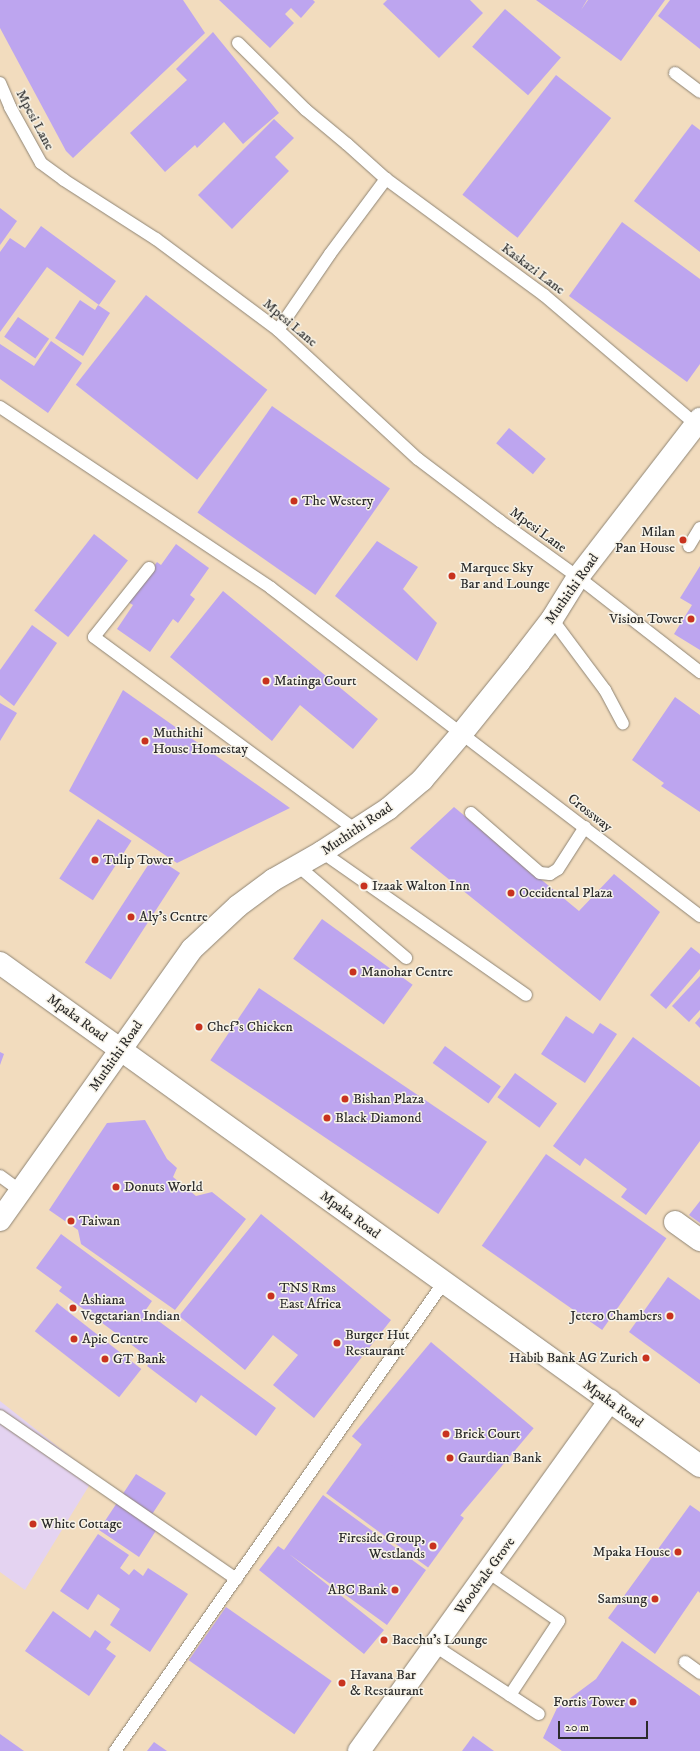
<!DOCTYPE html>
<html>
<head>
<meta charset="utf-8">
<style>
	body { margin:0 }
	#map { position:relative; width:700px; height:1751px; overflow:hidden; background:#f2dcbe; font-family:"IM FELL DW Pica",serif }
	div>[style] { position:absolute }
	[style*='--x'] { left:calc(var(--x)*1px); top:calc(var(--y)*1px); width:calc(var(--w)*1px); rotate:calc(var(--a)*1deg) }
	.built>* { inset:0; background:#e4d3f1 }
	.building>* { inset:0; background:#bda5ef; transform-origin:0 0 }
	.roads { filter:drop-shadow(0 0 1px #8e8474) drop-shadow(0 0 1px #8e8474) }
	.lane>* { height:12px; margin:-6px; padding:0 6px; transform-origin:6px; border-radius:6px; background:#fff }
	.street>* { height:22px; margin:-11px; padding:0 11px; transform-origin:11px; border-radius:11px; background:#fff }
	.dots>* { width:11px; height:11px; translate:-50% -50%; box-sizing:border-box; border:2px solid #f7f3e8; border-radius:50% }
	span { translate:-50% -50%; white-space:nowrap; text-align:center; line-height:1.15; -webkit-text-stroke:3px #f7f3e8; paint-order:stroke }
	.street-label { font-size:14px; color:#2b2b2b }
	.poi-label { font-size:14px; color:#2b2b2b }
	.left { translate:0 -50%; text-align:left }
	.right { translate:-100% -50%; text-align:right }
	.scale { position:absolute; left:558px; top:1721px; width:90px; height:18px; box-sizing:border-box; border:2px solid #2b2b2b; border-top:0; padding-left:5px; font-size:12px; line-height:14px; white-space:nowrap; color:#2b2b2b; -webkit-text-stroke:3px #f7f3e8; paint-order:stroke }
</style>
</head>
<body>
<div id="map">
	<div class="built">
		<i style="clip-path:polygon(0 1401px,95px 1476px,25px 1590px,0 1572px)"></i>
	</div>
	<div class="building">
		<i style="clip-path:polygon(0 0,183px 0,205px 33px,73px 158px,66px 151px,0 28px)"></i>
		<i style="clip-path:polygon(219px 0,313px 0,315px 2px,301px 18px,291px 8px,285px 14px,294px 23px,270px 48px)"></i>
		<i style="clip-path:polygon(387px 0,470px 0,483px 13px,439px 58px,383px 4px)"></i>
		<i style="clip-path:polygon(536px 0,587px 0,581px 10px,588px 0,665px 0,621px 61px)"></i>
		<i style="clip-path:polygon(670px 0,700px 0,700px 49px,658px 16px)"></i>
		<i style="left:505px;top:9px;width:74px;height:50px;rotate:41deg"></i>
		<i style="clip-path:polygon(213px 32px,279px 113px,243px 144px,224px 122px,197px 148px,195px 145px,165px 172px,130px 133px,187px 80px,176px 69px)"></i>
		<i style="left:556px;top:75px;width:70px;height:152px;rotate:38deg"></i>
		<i style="clip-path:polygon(274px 119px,294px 138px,275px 157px,289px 171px,232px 229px,198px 195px)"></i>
		<i style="clip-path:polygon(692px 124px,700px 130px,700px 252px,634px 201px)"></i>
		<i style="clip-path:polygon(0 208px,17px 221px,0 245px)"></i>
		<i style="clip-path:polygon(622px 222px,700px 279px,700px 364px,687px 382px,569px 296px)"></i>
		<i style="clip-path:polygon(41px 226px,116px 281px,99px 305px,47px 267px,0 332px,0 252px,10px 238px,25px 248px)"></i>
		<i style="left:146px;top:295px;width:154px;height:114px;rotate:38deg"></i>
		<i style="clip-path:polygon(80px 300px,95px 310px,98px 305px,110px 313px,83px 356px,55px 338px)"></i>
		<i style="left:18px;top:317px;width:38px;height:24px;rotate:35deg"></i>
		<i style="clip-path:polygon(51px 341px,82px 363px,48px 413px,0 379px,0 344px,34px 366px)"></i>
		<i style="left:272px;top:406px;width:144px;height:130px;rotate:35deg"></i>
		<i style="left:509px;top:428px;width:48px;height:20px;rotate:40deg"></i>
		<i style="left:94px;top:534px;width:43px;height:97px;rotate:38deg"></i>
		<i style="clip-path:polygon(377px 541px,418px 567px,403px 589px,437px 623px,417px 661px,335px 596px)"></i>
		<i style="clip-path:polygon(176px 544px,209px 568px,190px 595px,195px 599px,178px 623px,173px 619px,150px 652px,117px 629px,133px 605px,128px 602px,157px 562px,161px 565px)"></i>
		<i style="clip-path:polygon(700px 566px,700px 650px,674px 634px,692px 605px,680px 598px)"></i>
		<i style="clip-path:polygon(223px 591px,378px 719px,353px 749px,300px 705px,272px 741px,170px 657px)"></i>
		<i style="clip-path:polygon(32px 625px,57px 643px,14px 706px,0 695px,0 670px)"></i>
		<i style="clip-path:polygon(123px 690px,290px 808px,177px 863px,69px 791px)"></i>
		<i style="clip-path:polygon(675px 697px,700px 715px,700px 812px,661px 786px,664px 783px,632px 760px)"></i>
		<i style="clip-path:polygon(0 703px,17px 713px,0 741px)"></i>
		<i style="clip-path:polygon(454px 807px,579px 911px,614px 874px,660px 912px,600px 1001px,410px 848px)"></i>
		<i style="left:98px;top:819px;width:40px;height:71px;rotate:33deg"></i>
		<i style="left:154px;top:856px;width:31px;height:127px;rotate:33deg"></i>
		<i style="left:322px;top:919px;width:112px;height:49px;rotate:36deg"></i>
		<i style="clip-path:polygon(691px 947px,700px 954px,700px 969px,666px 1009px,650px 995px)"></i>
		<i style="clip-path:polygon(700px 976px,700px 1010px,689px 1022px,672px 1006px)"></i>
		<i style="left:259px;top:988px;width:275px;height:87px;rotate:34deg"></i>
		<i style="clip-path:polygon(566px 1016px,593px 1034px,600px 1023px,617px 1034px,585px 1083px,541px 1054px)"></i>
		<i style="clip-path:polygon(700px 1017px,700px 1028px,695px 1023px)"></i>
		<i style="clip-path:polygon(633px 1037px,700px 1087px,700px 1141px,646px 1215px,621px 1197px,627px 1189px,585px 1158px,580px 1166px,553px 1146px)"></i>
		<i style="left:445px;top:1046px;width:69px;height:21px;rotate:36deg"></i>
		<i style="clip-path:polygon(0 1052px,4px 1054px,0 1065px)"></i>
		<i style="left:515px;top:1073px;width:52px;height:30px;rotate:36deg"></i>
		<i style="clip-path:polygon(145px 1120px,167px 1159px,177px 1168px,173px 1177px,196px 1196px,212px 1192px,246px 1219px,175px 1310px,81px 1244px,78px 1230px,49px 1210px,107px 1123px)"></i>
		<i style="left:546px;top:1154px;width:147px;height:112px;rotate:35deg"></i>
		<i style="clip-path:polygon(700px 1201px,700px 1223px,689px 1215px)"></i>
		<i style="clip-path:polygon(261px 1214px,391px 1320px,314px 1418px,273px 1385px,298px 1355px,273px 1335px,245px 1370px,179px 1316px)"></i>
		<i style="clip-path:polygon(61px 1234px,152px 1301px,145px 1311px,276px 1408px,256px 1436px,201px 1395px,196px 1403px,147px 1366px,152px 1360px,59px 1291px,62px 1287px,36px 1268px)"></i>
		<i style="clip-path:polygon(668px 1277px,700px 1300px,700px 1384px,629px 1332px)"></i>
		<i style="left:57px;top:1303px;width:107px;height:36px;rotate:38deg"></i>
		<i style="left:431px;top:1342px;width:134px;height:123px;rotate:40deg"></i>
		<i style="left:362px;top:1444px;width:126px;height:61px;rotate:36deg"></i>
		<i style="clip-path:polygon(136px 1474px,166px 1493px,147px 1522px,157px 1529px,139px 1557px,99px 1530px)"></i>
		<i style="clip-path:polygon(323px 1495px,426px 1570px,387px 1625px,289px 1554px,384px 1630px,364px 1654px,259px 1570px,278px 1546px,284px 1550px)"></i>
		<i style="clip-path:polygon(690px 1505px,700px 1512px,700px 1593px,698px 1591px,655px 1654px,608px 1618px)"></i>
		<i style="clip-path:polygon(98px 1534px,129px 1555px,120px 1568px,129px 1575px,134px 1569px,143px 1576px,148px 1568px,188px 1594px,150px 1652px,110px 1625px,120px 1609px,98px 1594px,88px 1610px,60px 1591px)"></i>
		<i style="left:226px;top:1607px;width:129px;height:65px;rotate:35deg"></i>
		<i style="clip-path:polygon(53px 1611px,90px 1638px,95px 1630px,111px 1642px,106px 1649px,116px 1656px,89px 1696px,25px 1651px)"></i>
		<i style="clip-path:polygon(622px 1641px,700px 1696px,700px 1751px,562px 1751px,543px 1738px,557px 1708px,596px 1679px)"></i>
		<i style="clip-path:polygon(0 1734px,24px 1751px,0 1751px)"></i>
		<i style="clip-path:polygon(473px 1736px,494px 1751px,462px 1751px)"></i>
		<i style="clip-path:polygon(154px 1742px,167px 1751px,147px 1751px)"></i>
	</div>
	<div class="roads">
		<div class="lane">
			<i style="--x:238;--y:43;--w:95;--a:44.6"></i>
			<i style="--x:306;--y:110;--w:53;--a:39.7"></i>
			<i style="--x:347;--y:144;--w:52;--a:41.9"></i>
			<i style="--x:386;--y:179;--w:196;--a:36.3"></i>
			<i style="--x:544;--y:295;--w:204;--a:40.4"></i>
			<i style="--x:675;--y:73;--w:31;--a:37"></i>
			<i style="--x:0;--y:83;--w:26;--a:67"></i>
			<i style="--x:10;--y:107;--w:64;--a:61"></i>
			<i style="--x:41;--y:163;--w:29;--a:36"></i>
			<i style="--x:64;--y:180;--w:109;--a:32.7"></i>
			<i style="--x:156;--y:239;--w:152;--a:36.7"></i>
			<i style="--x:278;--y:330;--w:190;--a:42.7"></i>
			<i style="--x:418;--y:459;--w:103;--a:37.1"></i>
			<i style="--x:500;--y:521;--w:96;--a:35.7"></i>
			<i style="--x:578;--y:577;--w:155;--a:37.9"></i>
			<i style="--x:278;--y:330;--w:92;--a:-55.6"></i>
			<i style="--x:330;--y:254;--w:94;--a:-53.3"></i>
			<i style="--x:0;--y:407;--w:326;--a:33.7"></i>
			<i style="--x:271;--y:588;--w:540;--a:37.4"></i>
			<i style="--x:689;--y:546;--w:21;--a:-59"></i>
			<i style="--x:149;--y:568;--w:88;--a:128.6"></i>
			<i style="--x:94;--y:637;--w:325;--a:36.4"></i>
			<i style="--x:552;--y:619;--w:89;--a:53.3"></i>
			<i style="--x:605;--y:690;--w:38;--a:62"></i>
			<i style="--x:471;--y:813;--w:91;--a:41"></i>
			<i style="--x:540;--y:873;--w:10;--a:6"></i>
			<i style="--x:550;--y:874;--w:9;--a:-32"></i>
			<i style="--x:558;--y:869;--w:50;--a:-57.3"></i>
			<i style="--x:322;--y:852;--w:249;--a:35"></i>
			<i style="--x:298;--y:866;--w:142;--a:40.4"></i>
			<i style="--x:0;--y:1176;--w:26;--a:36"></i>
			<i style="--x:0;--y:1416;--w:287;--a:34.6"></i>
			<i style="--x:488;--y:1572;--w:86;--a:34.6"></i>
			<i style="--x:559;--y:1621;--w:89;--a:123.5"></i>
			<i style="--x:435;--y:1646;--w:124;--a:33.2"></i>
			<i style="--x:685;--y:1662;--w:19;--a:36"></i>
			<i style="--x:115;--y:1751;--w:573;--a:-54.95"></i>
		</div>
		<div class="street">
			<i style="--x:0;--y:963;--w:862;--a:35.7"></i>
			<i style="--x:0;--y:1220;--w:332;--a:-54.7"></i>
			<i style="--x:192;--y:949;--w:63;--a:-43.1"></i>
			<i style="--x:238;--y:906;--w:44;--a:-36.6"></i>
			<i style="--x:273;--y:880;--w:56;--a:-29.7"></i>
			<i style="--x:322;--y:852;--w:79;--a:-33.1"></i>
			<i style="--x:388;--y:809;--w:45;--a:-40.5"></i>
			<i style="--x:422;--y:780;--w:62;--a:-49.6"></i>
			<i style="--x:462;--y:733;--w:91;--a:-51.2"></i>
			<i style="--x:519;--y:662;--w:54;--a:-52.5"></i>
			<i style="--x:552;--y:619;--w:49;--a:-58.2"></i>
			<i style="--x:578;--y:577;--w:200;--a:-52.3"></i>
			<i style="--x:675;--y:1222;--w:31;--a:36"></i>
			<i style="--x:359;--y:1751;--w:431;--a:-54.4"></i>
		</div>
	</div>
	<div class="dots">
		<i style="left:294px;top:501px;background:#c8321e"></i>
		<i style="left:683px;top:540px;background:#c8321e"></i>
		<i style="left:452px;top:576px;background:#c8321e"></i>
		<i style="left:691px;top:619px;background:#c8321e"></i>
		<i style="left:266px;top:681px;background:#c8321e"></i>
		<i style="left:145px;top:741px;background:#c8321e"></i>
		<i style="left:95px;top:860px;background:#c8321e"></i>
		<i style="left:364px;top:886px;background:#c8321e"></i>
		<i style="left:511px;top:893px;background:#c8321e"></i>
		<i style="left:131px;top:917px;background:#c8321e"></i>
		<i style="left:353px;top:972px;background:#c8321e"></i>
		<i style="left:199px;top:1027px;background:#c8321e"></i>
		<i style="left:345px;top:1099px;background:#c8321e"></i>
		<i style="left:327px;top:1118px;background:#c8321e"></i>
		<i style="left:116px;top:1187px;background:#c8321e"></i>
		<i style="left:71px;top:1221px;background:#c8321e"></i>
		<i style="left:271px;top:1296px;background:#c8321e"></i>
		<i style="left:73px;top:1308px;background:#c8321e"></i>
		<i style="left:670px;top:1316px;background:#c8321e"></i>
		<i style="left:74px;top:1339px;background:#c8321e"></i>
		<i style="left:337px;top:1343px;background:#c8321e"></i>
		<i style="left:646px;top:1358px;background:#c8321e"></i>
		<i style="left:105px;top:1359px;background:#c8321e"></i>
		<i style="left:446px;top:1434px;background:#c8321e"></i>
		<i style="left:450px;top:1458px;background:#c8321e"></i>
		<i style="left:33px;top:1524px;background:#c8321e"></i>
		<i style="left:433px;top:1546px;background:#c8321e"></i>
		<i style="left:678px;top:1552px;background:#c8321e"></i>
		<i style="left:395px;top:1590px;background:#c8321e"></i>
		<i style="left:655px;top:1599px;background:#c8321e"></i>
		<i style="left:384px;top:1640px;background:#c8321e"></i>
		<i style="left:342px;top:1683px;background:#c8321e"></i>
		<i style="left:633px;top:1702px;background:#c8321e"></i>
	</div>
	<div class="street-label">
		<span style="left:35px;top:120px;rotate:62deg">Mpesi Lane</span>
		<span style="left:533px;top:269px;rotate:37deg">Kaskazi Lane</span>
		<span style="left:290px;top:323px;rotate:40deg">Mpesi Lane</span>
		<span style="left:538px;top:530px;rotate:36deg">Mpesi Lane</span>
		<span style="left:572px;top:589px;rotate:-55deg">Muthithi Road</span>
		<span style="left:590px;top:813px;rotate:38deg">Crossway</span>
		<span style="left:357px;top:829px;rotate:-34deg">Muthithi Road</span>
		<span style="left:77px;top:1018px;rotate:36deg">Mpaka Road</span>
		<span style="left:116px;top:1056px;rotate:-55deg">Muthithi Road</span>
		<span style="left:350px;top:1215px;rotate:36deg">Mpaka Road</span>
		<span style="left:613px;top:1404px;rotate:36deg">Mpaka Road</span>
		<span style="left:485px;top:1576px;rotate:-54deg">Woodvale Grove</span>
	</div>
	<div class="poi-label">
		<span class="left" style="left:302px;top:501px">The Westery</span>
		<span class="right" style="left:675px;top:540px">Milan<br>Pan House</span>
		<span class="left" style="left:460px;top:576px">Marquee Sky<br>Bar and Lounge</span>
		<span class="right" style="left:683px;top:619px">Vision Tower</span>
		<span class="left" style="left:274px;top:681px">Matinga Court</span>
		<span class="left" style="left:153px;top:741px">Muthithi<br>House Homestay</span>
		<span class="left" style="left:103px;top:860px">Tulip Tower</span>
		<span class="left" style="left:372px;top:886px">Izaak Walton Inn</span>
		<span class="left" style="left:519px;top:893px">Occidental Plaza</span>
		<span class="left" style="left:139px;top:917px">Aly's Centre</span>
		<span class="left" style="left:361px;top:972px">Manohar Centre</span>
		<span class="left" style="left:207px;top:1027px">Chef's Chicken</span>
		<span class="left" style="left:353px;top:1099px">Bishan Plaza</span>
		<span class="left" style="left:335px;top:1118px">Black Diamond</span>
		<span class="left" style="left:124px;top:1187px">Donuts World</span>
		<span class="left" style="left:79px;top:1221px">Taiwan</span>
		<span class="left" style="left:279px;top:1296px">TNS Rms<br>East Africa</span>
		<span class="left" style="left:81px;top:1308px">Ashiana<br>Vegetarian Indian</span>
		<span class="right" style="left:662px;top:1316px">Jetero Chambers</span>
		<span class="left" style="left:345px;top:1343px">Burger Hut<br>Restaurant</span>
		<span class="left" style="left:82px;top:1339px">Apic Centre</span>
		<span class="right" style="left:638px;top:1358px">Habib Bank AG Zurich</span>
		<span class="left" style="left:113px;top:1359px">GT Bank</span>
		<span class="left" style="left:454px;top:1434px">Brick Court</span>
		<span class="left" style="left:458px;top:1458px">Gaurdian Bank</span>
		<span class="left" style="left:41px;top:1524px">White Cottage</span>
		<span class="right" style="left:425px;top:1546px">Fireside Group,<br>Westlands</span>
		<span class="right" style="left:670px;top:1552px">Mpaka House</span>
		<span class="right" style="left:387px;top:1590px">ABC Bank</span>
		<span class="right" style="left:647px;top:1599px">Samsung</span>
		<span class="left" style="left:392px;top:1640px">Bacchu's Lounge</span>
		<span class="left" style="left:350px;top:1683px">Havana Bar<br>&amp; Restaurant</span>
		<span class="right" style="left:625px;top:1702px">Fortis Tower</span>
	</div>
	<div class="scale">20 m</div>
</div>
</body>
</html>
